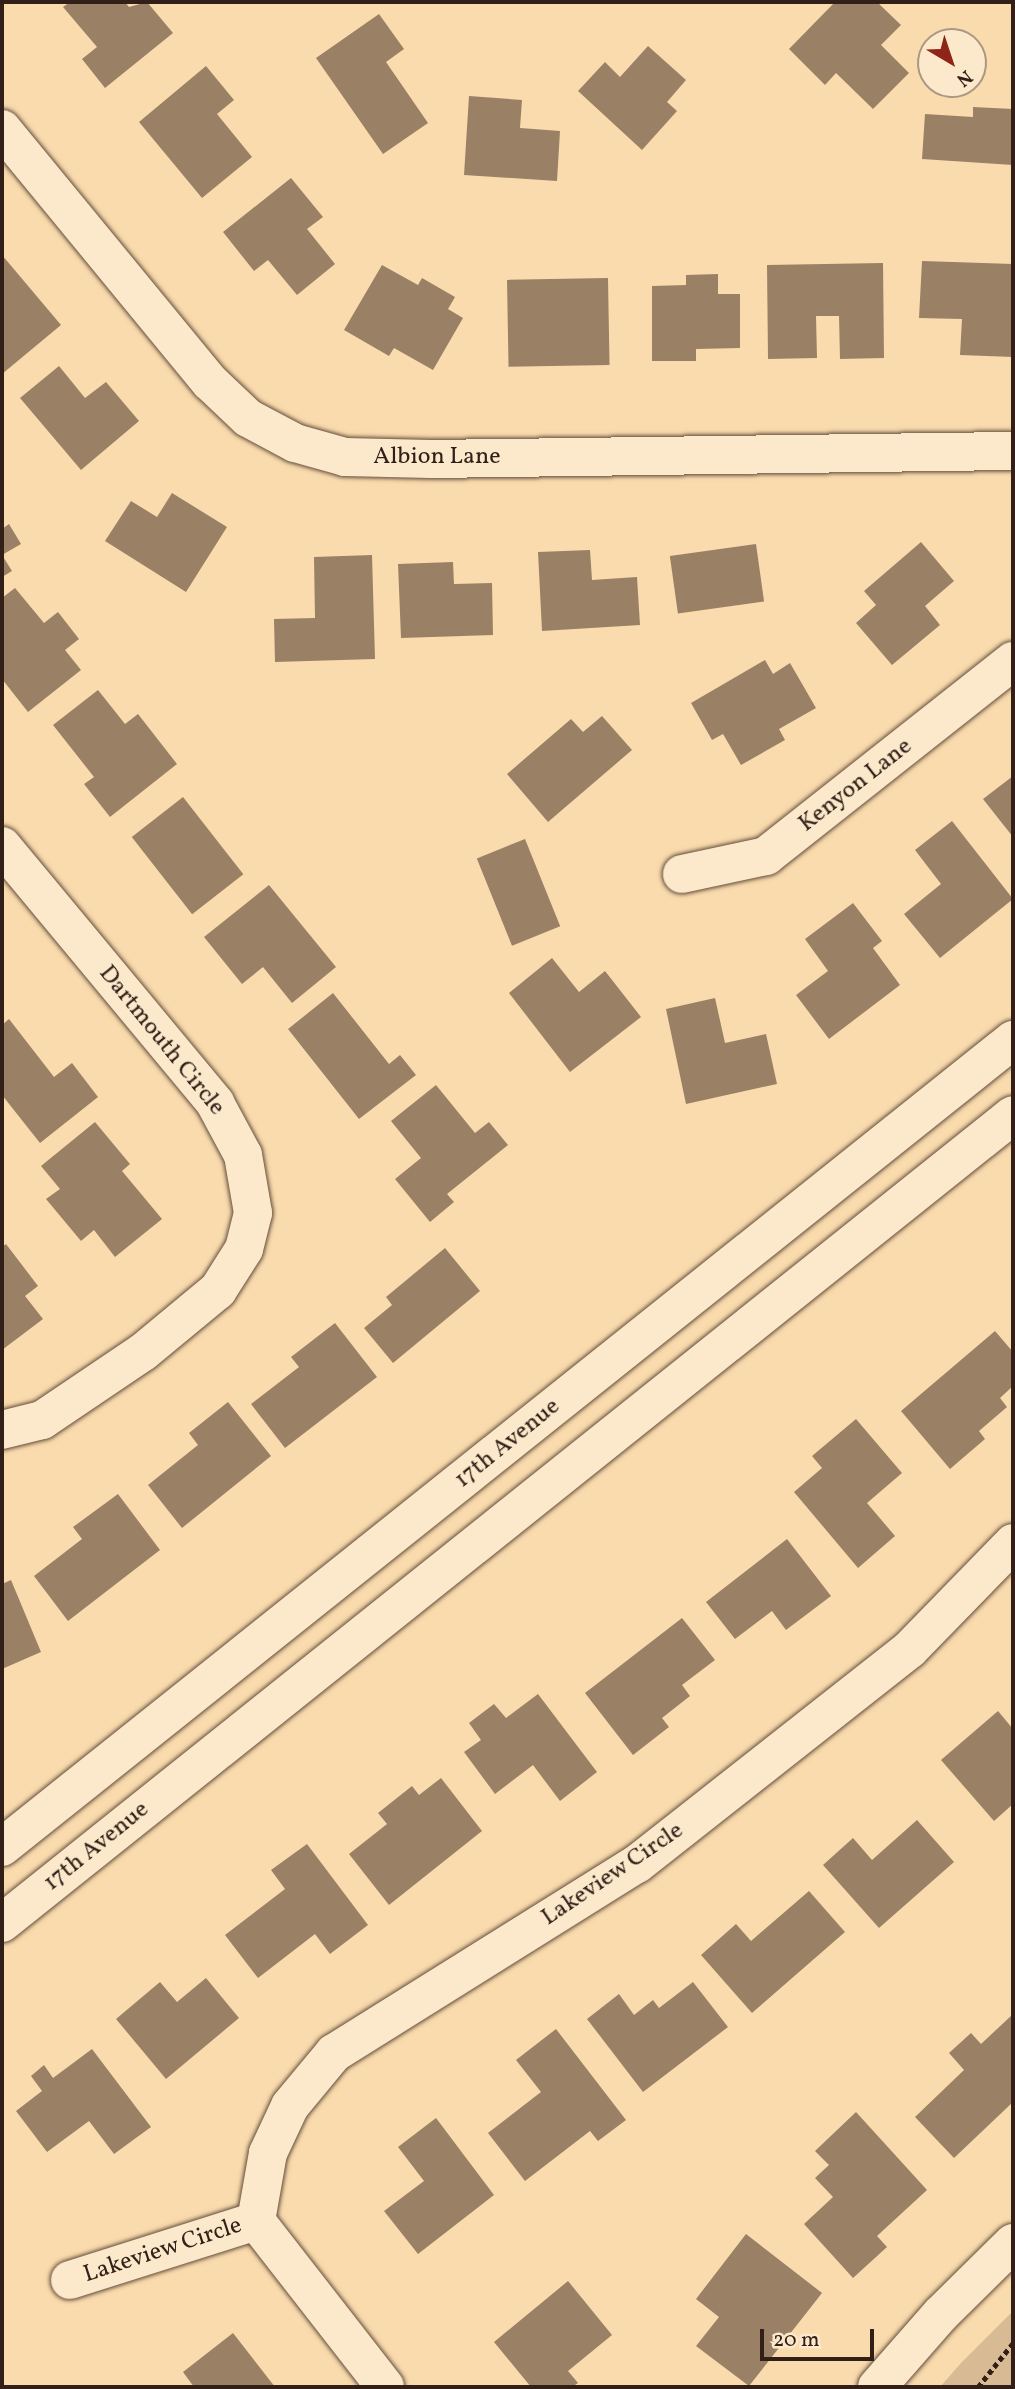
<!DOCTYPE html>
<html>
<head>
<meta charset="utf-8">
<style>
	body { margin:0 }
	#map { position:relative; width:1015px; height:2389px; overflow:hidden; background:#fadbad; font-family:Vollkorn,serif }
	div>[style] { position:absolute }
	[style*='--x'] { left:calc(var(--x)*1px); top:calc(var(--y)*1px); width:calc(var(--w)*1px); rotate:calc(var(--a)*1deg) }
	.green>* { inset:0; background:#d8bb94 }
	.building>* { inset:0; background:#9a8165; transform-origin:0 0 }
	.path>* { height:4.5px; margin-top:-2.25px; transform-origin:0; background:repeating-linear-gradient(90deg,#311f18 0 5px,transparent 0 8.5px) }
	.roads { filter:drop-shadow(0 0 2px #634e3d) drop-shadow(0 0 2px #634e3d) }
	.minor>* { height:38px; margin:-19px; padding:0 19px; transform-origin:19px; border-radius:19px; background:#fce8ca }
	.secondary>* { height:38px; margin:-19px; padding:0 19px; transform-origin:19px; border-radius:19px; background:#fce8ca }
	span { translate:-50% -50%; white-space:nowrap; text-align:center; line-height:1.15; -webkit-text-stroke:6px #fce8ca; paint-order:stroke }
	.street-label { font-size:24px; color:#311f18 }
	.frame { position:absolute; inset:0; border:4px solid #311f18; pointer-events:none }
	.north { position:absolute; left:917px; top:28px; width:70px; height:70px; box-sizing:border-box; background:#fce8ca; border:2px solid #ab9883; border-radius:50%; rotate:141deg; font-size:19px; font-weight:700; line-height:28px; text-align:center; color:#311f18 }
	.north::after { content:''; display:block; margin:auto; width:24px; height:32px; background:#8f2418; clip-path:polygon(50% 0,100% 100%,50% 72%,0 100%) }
	.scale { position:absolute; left:760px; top:2329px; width:114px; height:32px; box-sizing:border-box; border:4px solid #311f18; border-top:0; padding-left:9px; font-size:21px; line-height:24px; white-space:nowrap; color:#311f18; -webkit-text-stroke:5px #fce8ca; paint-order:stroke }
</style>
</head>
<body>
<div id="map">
	<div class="green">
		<i style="clip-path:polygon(1013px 2311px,1013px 2387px,940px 2387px,961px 2363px)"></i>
	</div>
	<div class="building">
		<i style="clip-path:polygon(70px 2px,125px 2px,129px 7px,147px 2px,173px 33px,105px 88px,82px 59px,97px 47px,63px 7px)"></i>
		<i style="clip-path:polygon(835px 2px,877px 2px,901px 25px,881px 45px,909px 73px,873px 109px,836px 73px,825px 85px,789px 49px)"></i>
		<i style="clip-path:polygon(379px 14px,404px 49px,386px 62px,428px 123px,383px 154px,316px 58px)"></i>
		<i style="clip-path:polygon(648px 46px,686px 80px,667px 102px,677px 111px,642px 150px,578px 91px,605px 62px,620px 77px)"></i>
		<i style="clip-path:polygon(206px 66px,234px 100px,217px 114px,252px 157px,202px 198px,139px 122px)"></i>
		<i style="clip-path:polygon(469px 96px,522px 100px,520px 128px,560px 131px,557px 181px,464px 175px)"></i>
		<i style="clip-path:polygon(973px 107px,1013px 109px,1013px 165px,922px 159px,925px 114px,973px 117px)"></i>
		<i style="clip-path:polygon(291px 178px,323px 217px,307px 229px,335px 264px,297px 295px,268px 260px,254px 271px,223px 232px)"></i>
		<i style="clip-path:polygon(2px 255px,61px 325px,2px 374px)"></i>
		<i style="clip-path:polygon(922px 261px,1013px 264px,1013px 357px,960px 355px,962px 319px,919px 318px)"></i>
		<i style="clip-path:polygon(883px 263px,884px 358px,840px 359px,839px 316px,816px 316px,817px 358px,768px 359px,767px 265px)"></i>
		<i style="clip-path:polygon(382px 265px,418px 285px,422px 278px,455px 297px,448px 309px,463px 318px,433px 370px,394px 348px,389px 356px,344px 330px)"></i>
		<i style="clip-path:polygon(718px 274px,718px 294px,740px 294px,740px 348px,696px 349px,696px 361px,652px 361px,652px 286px,686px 285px,686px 275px)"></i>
		<i style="left:608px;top:278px;width:87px;height:101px;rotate:89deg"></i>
		<i style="clip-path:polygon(59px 366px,85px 398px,106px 382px,139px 421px,81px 470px,20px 398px)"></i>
		<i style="clip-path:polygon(172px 493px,227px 527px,186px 592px,105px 541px,131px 501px,157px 517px)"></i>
		<i style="clip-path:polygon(9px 524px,21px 544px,2px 555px,12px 571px,2px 577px,2px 529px)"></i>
		<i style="clip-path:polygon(921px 542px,954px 581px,925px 606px,940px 625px,892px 665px,856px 623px,876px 605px,864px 591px)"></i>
		<i style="left:756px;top:544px;width:58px;height:87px;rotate:82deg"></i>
		<i style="clip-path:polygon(590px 550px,592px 580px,637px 577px,640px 625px,542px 631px,538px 552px)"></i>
		<i style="clip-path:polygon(372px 555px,375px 659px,275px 662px,274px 619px,315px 618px,314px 557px)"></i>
		<i style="clip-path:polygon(453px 562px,454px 584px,492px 583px,493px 635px,401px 638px,398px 564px)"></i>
		<i style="clip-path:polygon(15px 588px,44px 623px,58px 612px,79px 639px,65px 650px,81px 670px,28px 712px,2px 679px,2px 598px)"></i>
		<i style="clip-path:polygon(765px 660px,773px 674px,790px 663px,816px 708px,779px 729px,785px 740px,741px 765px,723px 734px,712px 740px,691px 703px)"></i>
		<i style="clip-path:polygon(98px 690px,125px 724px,138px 714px,177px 764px,110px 817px,84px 784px,94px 777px,53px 725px)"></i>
		<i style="clip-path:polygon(602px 716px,632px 750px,548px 822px,507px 774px,571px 719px,583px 732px)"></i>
		<i style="clip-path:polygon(1013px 776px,1013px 837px,983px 799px)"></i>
		<i style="left:183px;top:797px;width:98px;height:65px;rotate:52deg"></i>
		<i style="clip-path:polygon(952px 821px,1013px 899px,940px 958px,904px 914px,941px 884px,915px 850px)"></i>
		<i style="left:525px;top:839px;width:94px;height:52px;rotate:68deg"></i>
		<i style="clip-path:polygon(269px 885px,336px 967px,292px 1003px,263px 967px,242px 984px,204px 937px)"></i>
		<i style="clip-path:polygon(853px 903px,882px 941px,873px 948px,900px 985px,829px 1039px,796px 995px,828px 971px,805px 939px)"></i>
		<i style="clip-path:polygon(552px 958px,579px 992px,605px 971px,641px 1017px,570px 1072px,509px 993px)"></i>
		<i style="clip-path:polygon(333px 993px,389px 1064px,400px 1055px,416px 1075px,359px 1119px,288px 1029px)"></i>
		<i style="clip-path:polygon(715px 998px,725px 1043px,766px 1034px,777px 1084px,686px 1104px,666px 1009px)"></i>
		<i style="clip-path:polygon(9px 1019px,54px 1077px,72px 1063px,98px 1097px,40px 1143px,2px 1095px,2px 1025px)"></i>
		<i style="clip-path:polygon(436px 1085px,475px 1133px,489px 1122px,508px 1145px,447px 1194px,454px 1202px,430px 1222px,395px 1179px,421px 1158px,391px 1121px)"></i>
		<i style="clip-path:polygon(95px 1122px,130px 1164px,122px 1171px,162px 1219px,115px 1257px,94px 1230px,81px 1241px,46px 1199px,60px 1189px,41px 1166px)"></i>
		<i style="clip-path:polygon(6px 1244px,38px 1286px,25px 1296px,43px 1319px,2px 1350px,2px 1247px)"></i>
		<i style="clip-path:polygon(445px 1248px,480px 1291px,393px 1363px,364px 1328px,392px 1305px,386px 1297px)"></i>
		<i style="clip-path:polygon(335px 1323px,377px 1377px,285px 1448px,251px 1404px,299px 1367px,291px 1357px)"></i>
		<i style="clip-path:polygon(995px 1331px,1013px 1352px,1013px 1386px,1000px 1398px,1007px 1407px,979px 1431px,985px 1439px,950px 1469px,901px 1411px)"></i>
		<i style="clip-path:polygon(228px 1402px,271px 1456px,182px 1528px,148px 1485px,198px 1445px,189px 1433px)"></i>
		<i style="clip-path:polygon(856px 1419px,902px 1473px,867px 1503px,895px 1536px,858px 1568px,794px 1492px,822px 1468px,812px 1456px)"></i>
		<i style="clip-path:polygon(118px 1494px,160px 1550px,68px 1621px,34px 1576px,82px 1539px,73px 1527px)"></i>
		<i style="clip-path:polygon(787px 1539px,831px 1596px,786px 1630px,772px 1611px,735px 1639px,706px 1602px)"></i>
		<i style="clip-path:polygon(11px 1580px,41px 1652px,2px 1669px,2px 1584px)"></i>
		<i style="clip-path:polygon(682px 1618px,715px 1660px,682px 1685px,690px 1696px,662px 1718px,669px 1727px,633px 1755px,585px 1693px)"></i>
		<i style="clip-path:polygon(538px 1694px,597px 1772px,560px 1801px,533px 1765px,495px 1794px,464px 1752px,481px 1740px,469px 1723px,494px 1704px,506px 1718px)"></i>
		<i style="clip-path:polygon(998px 1711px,1013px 1729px,1013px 1804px,994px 1821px,941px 1760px)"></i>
		<i style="clip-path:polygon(441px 1778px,482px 1831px,389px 1905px,349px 1854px,387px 1824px,378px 1813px,412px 1786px,419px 1795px)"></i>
		<i style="clip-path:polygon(917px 1820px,954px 1862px,879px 1928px,823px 1865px,853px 1838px,872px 1860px)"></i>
		<i style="clip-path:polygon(307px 1844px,368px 1925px,330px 1954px,315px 1934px,258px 1978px,225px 1935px,285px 1889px,271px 1870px)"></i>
		<i style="clip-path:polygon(809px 1891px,845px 1932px,752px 2013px,701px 1955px,736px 1924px,751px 1941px)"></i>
		<i style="clip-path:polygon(206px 1978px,239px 2018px,166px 2079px,116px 2019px,160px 1982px,177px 2002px)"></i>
		<i style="clip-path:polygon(693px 1982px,728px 2027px,643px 2092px,587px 2019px,619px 1994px,634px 2015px,653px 2000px,659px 2008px)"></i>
		<i style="clip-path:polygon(1012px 2015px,1013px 2102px,954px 2158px,915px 2117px,964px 2070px,949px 2053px,971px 2033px,981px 2044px)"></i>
		<i style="clip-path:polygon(556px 2029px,626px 2120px,598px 2141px,590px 2131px,525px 2181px,488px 2133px,541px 2092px,516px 2060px)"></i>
		<i style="clip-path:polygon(92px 2049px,151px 2127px,114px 2154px,89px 2121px,47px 2152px,16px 2111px,42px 2091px,31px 2076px,44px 2065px,53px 2078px)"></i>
		<i style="clip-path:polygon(856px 2112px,927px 2190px,877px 2236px,887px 2247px,853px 2278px,804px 2224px,833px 2197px,815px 2178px,829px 2165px,815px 2151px)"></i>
		<i style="clip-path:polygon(436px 2118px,494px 2195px,418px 2254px,384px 2211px,424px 2181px,398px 2147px)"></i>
		<i style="clip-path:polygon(746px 2234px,822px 2293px,749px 2386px,696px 2346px,719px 2317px,696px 2299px)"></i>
		<i style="clip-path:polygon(568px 2281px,612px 2335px,568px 2371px,578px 2383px,572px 2387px,531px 2387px,494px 2342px)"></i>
		<i style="clip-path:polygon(233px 2333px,275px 2387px,194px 2387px,183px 2372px)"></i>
	</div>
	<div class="path">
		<i style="--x:978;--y:2387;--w:56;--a:-51.5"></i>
	</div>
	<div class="roads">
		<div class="minor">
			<i style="--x:2;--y:129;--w:328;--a:50.6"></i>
			<i style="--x:210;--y:382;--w:52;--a:43.5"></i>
			<i style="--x:248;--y:418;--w:53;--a:28"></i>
			<i style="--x:295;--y:443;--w:52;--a:15.6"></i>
			<i style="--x:345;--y:457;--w:86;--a:1.3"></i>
			<i style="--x:431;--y:459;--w:582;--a:-0.79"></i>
			<i style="--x:2;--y:846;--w:334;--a:50.3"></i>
			<i style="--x:215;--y:1103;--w:59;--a:61.7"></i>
			<i style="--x:243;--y:1155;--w:59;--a:80.2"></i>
			<i style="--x:253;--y:1213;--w:37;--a:104"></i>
			<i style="--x:244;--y:1249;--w:49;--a:122.4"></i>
			<i style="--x:218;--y:1290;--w:97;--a:140.4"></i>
			<i style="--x:143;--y:1352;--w:122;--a:146"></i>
			<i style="--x:42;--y:1420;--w:41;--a:166"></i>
			<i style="--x:682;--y:874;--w:86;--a:-12.1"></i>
			<i style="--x:766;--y:856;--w:315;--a:-38.3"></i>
			<i style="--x:256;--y:2221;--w:210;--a:52.1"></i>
			<i style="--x:70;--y:2280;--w:195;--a:-17.6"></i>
			<i style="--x:256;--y:2221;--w:69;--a:-80"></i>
			<i style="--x:268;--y:2153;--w:52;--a:-64.9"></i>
			<i style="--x:290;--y:2106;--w:69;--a:-50.3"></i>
			<i style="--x:334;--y:2053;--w:357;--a:-32"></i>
			<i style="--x:637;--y:1864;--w:347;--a:-38.2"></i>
			<i style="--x:910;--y:1649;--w:148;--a:-45.8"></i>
			<i style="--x:877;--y:2387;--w:97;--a:-48.8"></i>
			<i style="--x:941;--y:2314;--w:101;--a:-44.6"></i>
		</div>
		<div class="secondary">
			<i style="--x:2;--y:1847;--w:1294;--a:-38.6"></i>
			<i style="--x:2;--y:1923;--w:1294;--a:-38.63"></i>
		</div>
	</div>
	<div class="street-label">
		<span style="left:437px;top:458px">Albion Lane</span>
		<span style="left:856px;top:786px;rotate:-38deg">Kenyon Lane</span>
		<span style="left:161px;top:1041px;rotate:51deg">Dartmouth Circle</span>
		<span style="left:508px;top:1444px;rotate:-39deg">17th Avenue</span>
		<span style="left:97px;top:1847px;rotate:-39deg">17th Avenue</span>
		<span style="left:613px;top:1875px;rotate:-34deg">Lakeview Circle</span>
		<span style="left:163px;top:2251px;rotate:-18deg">Lakeview Circle</span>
	</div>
	<div class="frame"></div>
	<div class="north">N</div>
	<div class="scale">20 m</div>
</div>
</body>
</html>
